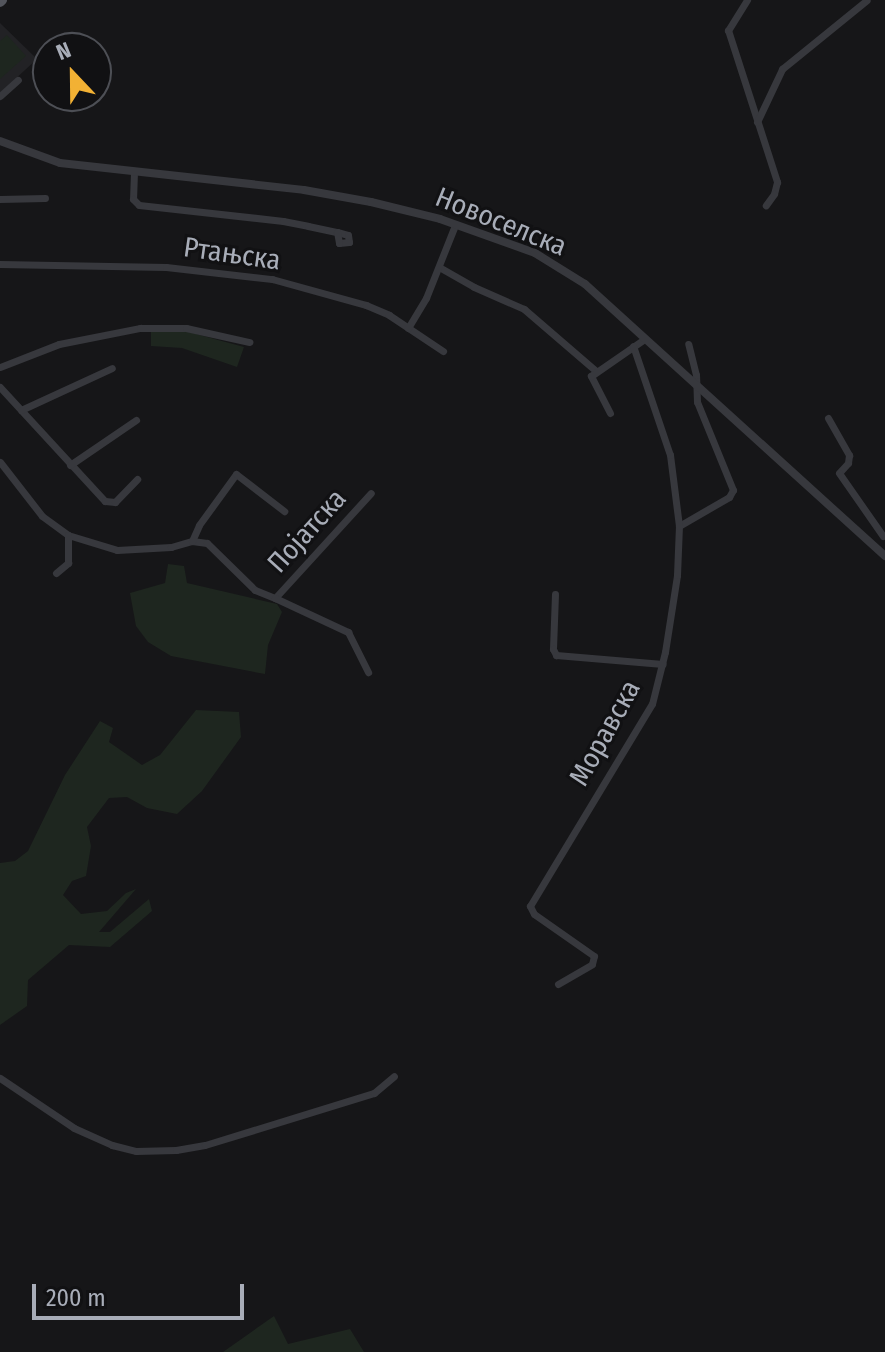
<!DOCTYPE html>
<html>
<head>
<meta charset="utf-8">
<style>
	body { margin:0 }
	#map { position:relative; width:885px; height:1352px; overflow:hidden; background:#161618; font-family:"Fira Sans Condensed",sans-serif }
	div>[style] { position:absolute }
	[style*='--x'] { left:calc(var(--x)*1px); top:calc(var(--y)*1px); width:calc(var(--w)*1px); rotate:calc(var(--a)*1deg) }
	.built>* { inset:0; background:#222225 }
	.green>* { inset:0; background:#1e261f }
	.minor>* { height:7px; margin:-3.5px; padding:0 3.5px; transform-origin:3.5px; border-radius:3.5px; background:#37383d }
	.tertiary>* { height:8px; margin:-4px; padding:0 4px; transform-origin:4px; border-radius:4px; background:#37383d }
	.primary>* { height:10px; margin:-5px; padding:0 5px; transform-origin:5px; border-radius:5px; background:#53555c }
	span { translate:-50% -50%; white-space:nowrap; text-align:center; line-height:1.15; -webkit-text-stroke:6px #111113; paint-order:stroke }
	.street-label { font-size:28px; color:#a8adb8 }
	.north { position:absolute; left:32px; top:32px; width:80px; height:80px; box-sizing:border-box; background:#111113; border:2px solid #4d4f55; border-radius:50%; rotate:338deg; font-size:22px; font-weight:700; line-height:32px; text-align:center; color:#a8adb8 }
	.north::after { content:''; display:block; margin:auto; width:28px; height:36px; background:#f2b134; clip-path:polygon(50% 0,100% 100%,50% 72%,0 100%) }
	.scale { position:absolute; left:32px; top:1284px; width:212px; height:36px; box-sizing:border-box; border:4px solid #a8adb8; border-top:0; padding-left:10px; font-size:24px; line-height:28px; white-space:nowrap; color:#a8adb8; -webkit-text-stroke:6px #111113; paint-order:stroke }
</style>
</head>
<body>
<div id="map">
	<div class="built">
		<i style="clip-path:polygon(0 23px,37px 59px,0 93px)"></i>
	</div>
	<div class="green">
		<i style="clip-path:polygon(7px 35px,26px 56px,0 79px,0 41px)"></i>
		<i style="clip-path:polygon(151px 331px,185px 331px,244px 347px,237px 367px,182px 348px,151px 346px)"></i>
		<i style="clip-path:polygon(168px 564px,184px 566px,187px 583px,277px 604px,282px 612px,268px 645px,265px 674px,171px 656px,148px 642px,136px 626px,130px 593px,165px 583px)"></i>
		<i style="clip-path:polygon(196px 710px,239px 712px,241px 737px,202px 791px,177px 814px,147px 808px,127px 797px,109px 798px,87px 827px,91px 846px,86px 876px,72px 881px,63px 895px,81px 914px,107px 911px,126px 893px,136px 889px,99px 932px,110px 932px,149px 899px,152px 911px,110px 947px,69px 945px,28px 980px,27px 1006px,0 1025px,0 863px,15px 861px,28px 851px,65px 775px,100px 721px,113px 728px,109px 742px,142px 765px,160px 755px)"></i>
		<i style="clip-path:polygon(274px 1316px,288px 1344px,350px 1329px,364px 1352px,223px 1352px)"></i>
	</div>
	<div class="minor">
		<i style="--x:747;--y:0;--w:36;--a:122"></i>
		<i style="--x:728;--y:30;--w:160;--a:72.1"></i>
		<i style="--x:777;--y:182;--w:12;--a:104"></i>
		<i style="--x:774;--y:194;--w:14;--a:126"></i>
		<i style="--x:0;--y:96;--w:24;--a:-42"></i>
		<i style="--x:757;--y:122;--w:59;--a:-64.7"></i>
		<i style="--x:782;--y:69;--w:109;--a:-39.1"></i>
		<i style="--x:134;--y:172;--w:27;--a:92"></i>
		<i style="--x:133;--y:199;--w:8;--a:45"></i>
		<i style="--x:139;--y:205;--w:145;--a:6.3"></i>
		<i style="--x:283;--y:221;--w:25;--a:11"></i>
		<i style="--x:308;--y:226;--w:30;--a:12"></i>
		<i style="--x:337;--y:232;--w:11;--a:15"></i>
		<i style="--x:348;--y:235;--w:7;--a:82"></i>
		<i style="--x:349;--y:242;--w:10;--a:174"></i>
		<i style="--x:339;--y:243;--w:11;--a:-100"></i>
		<i style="--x:0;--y:199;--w:45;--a:-1.3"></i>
		<i style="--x:0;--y:264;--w:166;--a:1"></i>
		<i style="--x:166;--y:267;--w:107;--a:6.5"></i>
		<i style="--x:272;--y:279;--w:98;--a:15.5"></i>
		<i style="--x:366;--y:305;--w:25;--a:23"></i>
		<i style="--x:389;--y:315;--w:65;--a:33.7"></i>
		<i style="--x:439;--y:267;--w:40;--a:29.7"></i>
		<i style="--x:474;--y:287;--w:55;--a:23.7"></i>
		<i style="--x:524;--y:309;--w:94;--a:40.7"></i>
		<i style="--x:408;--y:328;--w:35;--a:-59"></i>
		<i style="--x:426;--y:298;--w:79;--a:-68.3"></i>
		<i style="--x:0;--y:367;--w:63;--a:-21.3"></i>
		<i style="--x:59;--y:344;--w:83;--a:-11.2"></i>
		<i style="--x:140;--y:328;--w:46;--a:0"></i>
		<i style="--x:186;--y:328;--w:65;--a:12.5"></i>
		<i style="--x:0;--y:387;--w:155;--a:47.4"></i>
		<i style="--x:105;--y:501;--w:10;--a:6"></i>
		<i style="--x:115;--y:502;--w:32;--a:-46"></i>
		<i style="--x:21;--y:410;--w:100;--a:-24.8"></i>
		<i style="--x:610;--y:413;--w:42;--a:-117.2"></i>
		<i style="--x:591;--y:376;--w:63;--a:-34.7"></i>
		<i style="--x:828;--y:418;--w:43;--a:60.4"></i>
		<i style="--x:849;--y:455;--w:8;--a:97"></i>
		<i style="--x:848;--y:463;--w:13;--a:132"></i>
		<i style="--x:839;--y:473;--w:77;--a:55.1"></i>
		<i style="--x:0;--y:462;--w:68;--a:52.1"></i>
		<i style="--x:42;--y:516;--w:32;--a:36"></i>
		<i style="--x:68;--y:535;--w:51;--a:17"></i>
		<i style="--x:117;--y:550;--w:54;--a:-3.2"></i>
		<i style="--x:171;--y:547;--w:22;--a:-16"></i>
		<i style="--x:192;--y:541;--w:15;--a:8"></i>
		<i style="--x:207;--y:543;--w:67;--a:44.4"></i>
		<i style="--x:255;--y:590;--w:22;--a:22"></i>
		<i style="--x:275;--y:598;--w:142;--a:-47.6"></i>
		<i style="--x:70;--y:465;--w:80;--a:-34.3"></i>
		<i style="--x:679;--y:526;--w:58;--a:-30.1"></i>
		<i style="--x:729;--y:497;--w:8;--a:-60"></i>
		<i style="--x:733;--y:490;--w:95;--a:-112.2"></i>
		<i style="--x:697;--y:402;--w:27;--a:-92"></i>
		<i style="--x:696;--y:375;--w:32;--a:-104"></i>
		<i style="--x:192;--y:541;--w:17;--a:-66"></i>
		<i style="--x:199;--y:525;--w:63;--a:-54"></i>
		<i style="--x:236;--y:474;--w:61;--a:37.6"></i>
		<i style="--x:56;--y:573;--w:16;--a:-40"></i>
		<i style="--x:68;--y:563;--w:28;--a:-90"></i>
		<i style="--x:555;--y:594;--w:55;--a:92.1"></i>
		<i style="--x:553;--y:649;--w:7;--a:63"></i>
		<i style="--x:556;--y:655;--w:107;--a:4.8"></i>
		<i style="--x:275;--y:598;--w:81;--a:25"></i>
		<i style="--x:348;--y:632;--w:45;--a:63.4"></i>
		<i style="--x:558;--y:984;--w:39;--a:-30"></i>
		<i style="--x:592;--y:964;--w:8;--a:-76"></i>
		<i style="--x:594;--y:956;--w:73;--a:-145"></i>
		<i style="--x:534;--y:914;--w:9;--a:-117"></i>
		<i style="--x:530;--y:906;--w:236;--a:-58.9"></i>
		<i style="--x:652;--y:704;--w:54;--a:-76"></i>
		<i style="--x:665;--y:652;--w:78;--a:-81.1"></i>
		<i style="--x:677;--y:575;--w:49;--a:-87.7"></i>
		<i style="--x:679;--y:526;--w:72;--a:-97.2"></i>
		<i style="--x:670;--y:455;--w:115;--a:-108.7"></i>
		<i style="--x:0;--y:1078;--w:89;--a:34"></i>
		<i style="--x:74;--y:1128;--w:42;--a:24.1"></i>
		<i style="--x:112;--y:1145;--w:25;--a:14"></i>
		<i style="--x:136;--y:1151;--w:40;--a:-1.4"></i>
		<i style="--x:176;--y:1150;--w:29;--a:-10"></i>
		<i style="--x:205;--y:1145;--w:177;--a:-17.1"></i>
		<i style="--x:374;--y:1093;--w:26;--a:-40"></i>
	</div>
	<div class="tertiary">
		<i style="--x:0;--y:141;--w:64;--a:20.1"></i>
		<i style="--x:60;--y:163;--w:245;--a:6.3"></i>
		<i style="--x:304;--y:190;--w:68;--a:10.2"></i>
		<i style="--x:371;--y:202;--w:71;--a:13.8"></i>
		<i style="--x:440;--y:219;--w:101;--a:19.7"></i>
		<i style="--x:535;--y:253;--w:59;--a:31.8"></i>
		<i style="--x:585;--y:284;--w:405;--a:42.2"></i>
	</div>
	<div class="primary">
		<i style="--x:0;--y:2;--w:3;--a:-45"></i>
	</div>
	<div class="street-label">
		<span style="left:501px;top:222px;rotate:22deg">Новоселска</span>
		<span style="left:232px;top:254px;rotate:8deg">Ртањска</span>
		<span style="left:307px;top:531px;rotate:-48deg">Појатска</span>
		<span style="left:605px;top:733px;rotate:-61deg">Моравска</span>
	</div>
	<div class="north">N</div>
	<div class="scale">200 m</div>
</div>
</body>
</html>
